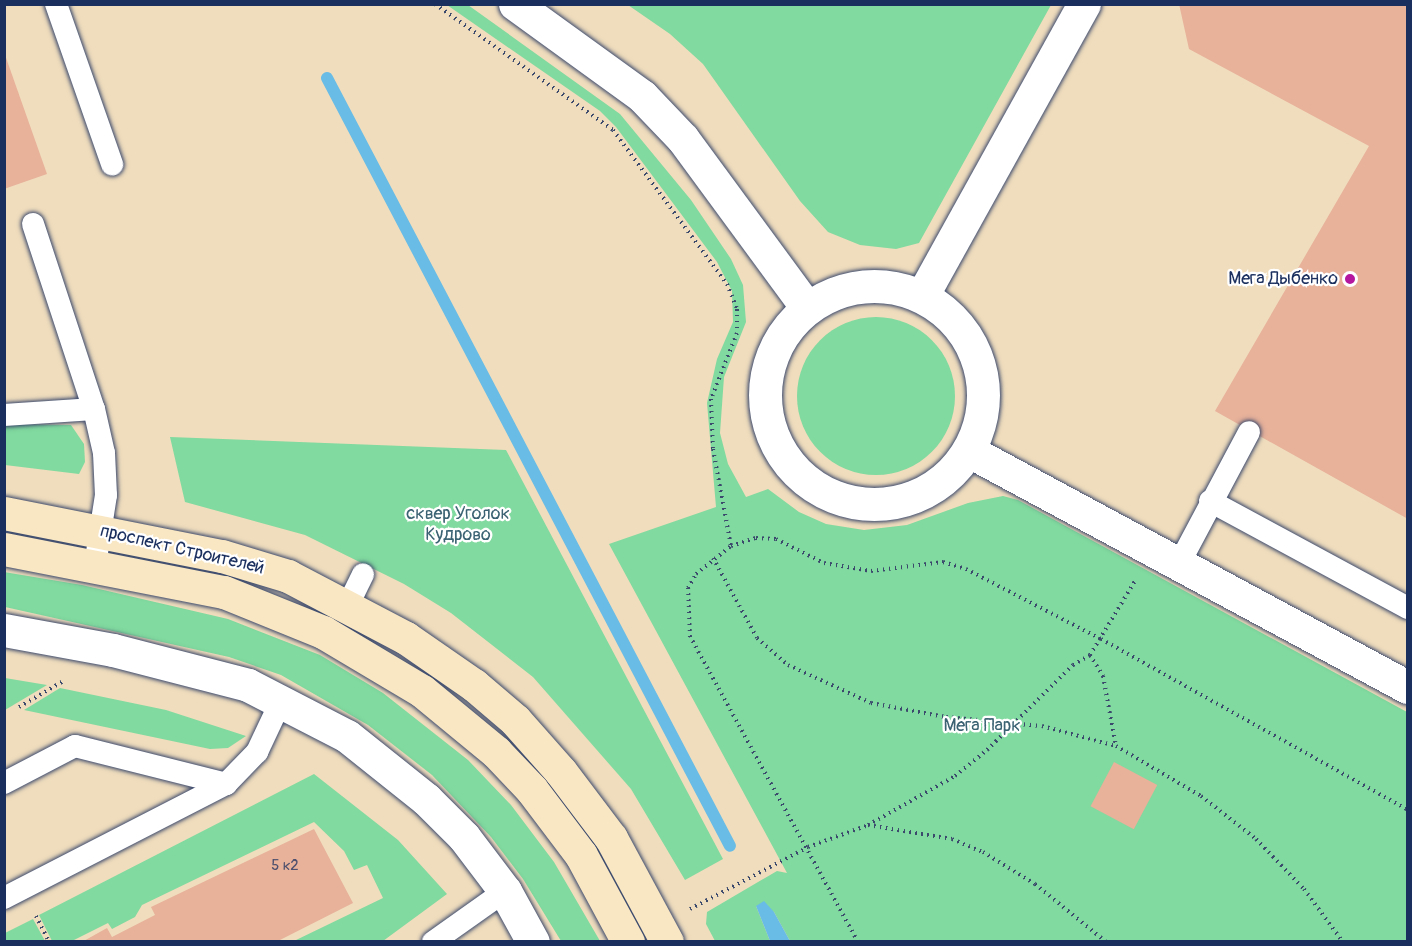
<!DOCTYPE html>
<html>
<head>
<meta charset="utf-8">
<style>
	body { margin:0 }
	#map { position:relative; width:1412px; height:946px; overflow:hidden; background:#f0ddbd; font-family:Pangolin,sans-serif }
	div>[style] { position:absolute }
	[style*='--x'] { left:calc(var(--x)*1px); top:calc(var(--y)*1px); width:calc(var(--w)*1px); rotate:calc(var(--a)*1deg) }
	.green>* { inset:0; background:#81da9f }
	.round { border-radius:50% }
	.water>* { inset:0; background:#69bce5 }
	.stream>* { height:12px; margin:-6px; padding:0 6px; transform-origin:6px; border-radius:6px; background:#69bce5 }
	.building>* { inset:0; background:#e7b19a; transform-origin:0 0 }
	.path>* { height:4px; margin-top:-2px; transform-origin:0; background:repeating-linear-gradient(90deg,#3b496c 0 1.5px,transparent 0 6px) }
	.roads { filter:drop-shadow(0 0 2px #3b496c) drop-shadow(0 0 2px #3b496c) }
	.lane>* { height:22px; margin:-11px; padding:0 11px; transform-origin:11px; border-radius:11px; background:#fff }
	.street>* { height:33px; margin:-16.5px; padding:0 16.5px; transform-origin:16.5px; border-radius:16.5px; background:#fff }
	.street>.ring { margin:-16.5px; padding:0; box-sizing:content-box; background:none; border:33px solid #fff; border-radius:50% }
	.secondary>* { height:33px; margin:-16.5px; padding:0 16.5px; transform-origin:16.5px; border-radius:16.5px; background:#f9e7c3 }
	.dots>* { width:16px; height:16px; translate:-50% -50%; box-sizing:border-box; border:3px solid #fff; border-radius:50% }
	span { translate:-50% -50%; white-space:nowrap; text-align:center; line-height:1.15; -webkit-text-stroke:4.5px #fff; paint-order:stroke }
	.number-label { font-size:15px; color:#4e506d }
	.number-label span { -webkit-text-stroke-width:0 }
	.poi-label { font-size:18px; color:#1b2f5e }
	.right { translate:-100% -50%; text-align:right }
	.park-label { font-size:18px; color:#3a6272 }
	.street-label { font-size:18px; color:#1b2f5e }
	.frame { position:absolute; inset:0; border:6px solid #1b2f5e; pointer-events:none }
</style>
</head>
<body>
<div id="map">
	<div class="green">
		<i style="clip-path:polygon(447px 5px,468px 5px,620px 114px,691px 200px,731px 259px,743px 285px,746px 322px,724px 377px,720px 433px,728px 464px,746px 497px,768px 489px,799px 512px,826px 524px,864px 530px,907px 525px,968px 503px,1003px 496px,1018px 500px,1407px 712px,1407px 941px,790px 941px,774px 912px,756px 906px,770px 941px,715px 941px,706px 924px,707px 912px,777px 871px,787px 873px,609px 544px,716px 507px,707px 403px,717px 359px,733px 322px,732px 291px,717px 262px,616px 127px,600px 111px)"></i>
		<i style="clip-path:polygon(628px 5px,1051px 5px,919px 243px,896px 249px,860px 245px,828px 232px,800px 201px,703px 64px,670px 34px)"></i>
		<i class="round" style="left:797px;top:317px;width:158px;height:158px"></i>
		<i style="clip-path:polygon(5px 424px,71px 425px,84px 444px,85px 462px,79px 474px,5px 465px)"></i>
		<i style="clip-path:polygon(170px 437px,506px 450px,723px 859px,685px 880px,631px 789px,533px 677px,451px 613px,404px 584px,305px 535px,185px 502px)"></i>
		<i style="clip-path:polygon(4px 572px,82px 585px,228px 619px,320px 655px,383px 693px,468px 760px,511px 805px,554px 862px,600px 941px,561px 941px,523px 879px,491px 837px,432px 775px,368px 725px,281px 675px,229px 657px,5px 607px)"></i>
		<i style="clip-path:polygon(4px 678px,5px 678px,47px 685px,5px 710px)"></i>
		<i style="clip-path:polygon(60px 688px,166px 710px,246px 736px,228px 748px,210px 749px,24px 710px)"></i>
		<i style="clip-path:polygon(314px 774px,398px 840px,447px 894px,383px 941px,294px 941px,383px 898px,367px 865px,354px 870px,344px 851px,314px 822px,142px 905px,135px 917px,112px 929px,108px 923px,72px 941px,52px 941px,39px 915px)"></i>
		<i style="clip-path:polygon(33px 919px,45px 941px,5px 941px,5px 933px)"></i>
	</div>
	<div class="water">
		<i style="clip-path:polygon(764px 901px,774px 912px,790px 941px,770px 941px,756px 906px)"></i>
	</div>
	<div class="stream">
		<i style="--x:327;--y:78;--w:867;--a:62.31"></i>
	</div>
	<div class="building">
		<i style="clip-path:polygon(1179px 4px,1408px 4px,1408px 519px,1215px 411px,1369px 146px,1189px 49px)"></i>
		<i style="clip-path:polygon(4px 52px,47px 174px,4px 189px)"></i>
		<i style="left:1114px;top:762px;width:49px;height:50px;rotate:28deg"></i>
		<i style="clip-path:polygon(314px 829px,353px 903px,276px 942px,82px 942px,107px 928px,112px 937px,155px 915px,151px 907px)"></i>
	</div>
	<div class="path">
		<i style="--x:435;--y:4;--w:218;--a:35.3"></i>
		<i style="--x:613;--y:130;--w:192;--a:53.5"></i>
		<i style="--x:727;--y:284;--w:27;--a:68"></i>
		<i style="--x:737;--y:309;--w:24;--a:90"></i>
		<i style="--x:737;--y:333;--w:71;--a:111.5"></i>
		<i style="--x:711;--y:399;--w:50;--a:87.7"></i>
		<i style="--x:713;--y:449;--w:99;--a:79.5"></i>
		<i style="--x:713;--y:558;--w:91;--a:61.2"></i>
		<i style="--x:757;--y:638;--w:41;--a:41.1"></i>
		<i style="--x:788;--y:665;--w:91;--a:24.6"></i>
		<i style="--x:871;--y:703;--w:76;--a:10.6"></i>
		<i style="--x:946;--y:717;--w:96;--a:5.4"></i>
		<i style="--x:1042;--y:726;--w:77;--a:15.1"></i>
		<i style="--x:1116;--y:746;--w:99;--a:30.5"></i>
		<i style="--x:1201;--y:796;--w:70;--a:38"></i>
		<i style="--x:1256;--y:839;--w:69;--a:46.2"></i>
		<i style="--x:1304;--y:889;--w:66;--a:53.7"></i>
		<i style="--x:1090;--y:655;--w:25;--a:58"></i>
		<i style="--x:1103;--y:676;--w:71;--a:79.5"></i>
		<i style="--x:19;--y:707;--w:53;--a:-30.4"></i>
		<i style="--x:868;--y:825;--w:100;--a:-29.4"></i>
		<i style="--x:955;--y:776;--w:41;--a:-39.1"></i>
		<i style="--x:987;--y:750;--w:121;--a:-44.7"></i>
		<i style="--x:1073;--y:665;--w:20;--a:-30"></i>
		<i style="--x:1090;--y:655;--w:87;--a:-58.7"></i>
		<i style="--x:690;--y:909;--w:133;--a:-27.7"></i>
		<i style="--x:808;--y:847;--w:64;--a:-20.1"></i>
		<i style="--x:868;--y:825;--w:85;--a:9.5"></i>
		<i style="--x:952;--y:839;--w:34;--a:23"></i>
		<i style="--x:983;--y:852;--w:61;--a:31.6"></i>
		<i style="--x:1035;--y:884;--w:92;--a:39.2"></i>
		<i style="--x:36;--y:916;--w:29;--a:63"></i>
		<i style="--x:858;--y:942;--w:348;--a:-118.8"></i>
		<i style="--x:690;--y:637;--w:49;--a:-92.3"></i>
		<i style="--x:688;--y:588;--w:16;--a:-60"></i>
		<i style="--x:696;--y:574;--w:45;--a:-38.7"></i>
		<i style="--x:731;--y:546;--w:26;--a:-18"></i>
		<i style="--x:756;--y:538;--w:20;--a:3"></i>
		<i style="--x:776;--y:539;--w:54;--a:26.6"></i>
		<i style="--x:824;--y:563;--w:48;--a:9.7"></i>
		<i style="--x:871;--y:571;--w:73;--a:-7.1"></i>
		<i style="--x:943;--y:562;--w:24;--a:17"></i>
		<i style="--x:966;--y:569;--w:152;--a:27.4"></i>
		<i style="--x:1101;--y:639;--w:351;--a:29.1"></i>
	</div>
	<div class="roads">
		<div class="lane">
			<i style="--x:56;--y:4;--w:170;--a:70.7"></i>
			<i style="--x:33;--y:224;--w:195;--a:71.8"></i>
			<i style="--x:94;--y:409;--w:45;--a:77.2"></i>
			<i style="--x:104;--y:453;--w:42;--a:87.3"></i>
			<i style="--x:106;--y:495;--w:71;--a:98.9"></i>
			<i style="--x:4;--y:415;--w:90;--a:-3.8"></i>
			<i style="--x:1210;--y:501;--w:225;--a:28.4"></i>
			<i style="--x:1180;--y:562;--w:147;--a:-62"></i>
			<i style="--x:348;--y:605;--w:34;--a:-64"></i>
			<i style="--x:4;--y:783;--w:80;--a:-27.5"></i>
			<i style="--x:75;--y:746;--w:156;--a:14.1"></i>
			<i style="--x:4;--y:898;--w:250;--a:-27.2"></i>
			<i style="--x:226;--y:784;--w:45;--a:-45.9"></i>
			<i style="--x:257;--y:752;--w:56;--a:-64.8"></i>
			<i style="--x:433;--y:942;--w:88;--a:-35.3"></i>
		</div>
		<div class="street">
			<i style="--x:515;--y:4;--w:157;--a:35.9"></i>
			<i style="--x:642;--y:96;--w:59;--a:46.4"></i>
			<i style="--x:683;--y:139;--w:210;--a:53.7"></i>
			<i class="ring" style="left:765px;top:286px;width:185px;height:185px"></i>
			<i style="--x:922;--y:296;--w:334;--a:-61"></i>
			<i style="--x:969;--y:451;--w:498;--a:28.3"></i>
			<i style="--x:4;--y:630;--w:111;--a:10.4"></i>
			<i style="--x:113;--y:650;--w:139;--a:14.5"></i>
			<i style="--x:248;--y:685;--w:111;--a:27.3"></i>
			<i style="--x:347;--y:736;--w:101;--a:38.6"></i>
			<i style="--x:426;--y:799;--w:54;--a:45"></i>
			<i style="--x:464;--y:837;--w:68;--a:52.8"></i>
			<i style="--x:505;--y:891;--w:58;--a:61.2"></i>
		</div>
		<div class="secondary">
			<i style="--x:4;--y:513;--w:222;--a:11.2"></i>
			<i style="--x:222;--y:556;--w:69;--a:16.9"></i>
			<i style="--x:288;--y:576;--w:133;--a:27.7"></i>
			<i style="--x:406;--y:638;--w:83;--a:34.7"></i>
			<i style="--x:474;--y:685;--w:54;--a:40.5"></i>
			<i style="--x:515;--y:720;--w:69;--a:48.5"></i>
			<i style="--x:561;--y:772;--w:83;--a:52.9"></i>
			<i style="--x:611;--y:838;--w:118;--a:61.7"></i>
			<i style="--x:4;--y:549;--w:224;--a:11.1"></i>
			<i style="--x:224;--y:592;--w:107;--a:22"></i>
			<i style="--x:323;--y:632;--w:115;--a:30.8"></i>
			<i style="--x:422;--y:691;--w:96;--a:39.5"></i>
			<i style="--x:496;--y:752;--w:52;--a:46.5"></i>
			<i style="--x:532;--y:790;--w:81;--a:53"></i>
			<i style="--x:581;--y:855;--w:99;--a:61.6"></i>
		</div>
	</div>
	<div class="dots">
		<i style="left:1350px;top:279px;background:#b5179e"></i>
	</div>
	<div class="number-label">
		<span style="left:285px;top:866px">5 к2</span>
	</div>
	<div class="poi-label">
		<span class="right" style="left:1338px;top:279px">Мега Дыбенко</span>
	</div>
	<div class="park-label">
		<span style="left:458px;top:525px">сквер Уголок<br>Кудрово</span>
		<span style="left:982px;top:726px">Мега Парк</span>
	</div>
	<div class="street-label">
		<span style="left:182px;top:550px;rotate:13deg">проспект Строителей</span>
	</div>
	<div class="frame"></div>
</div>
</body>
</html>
